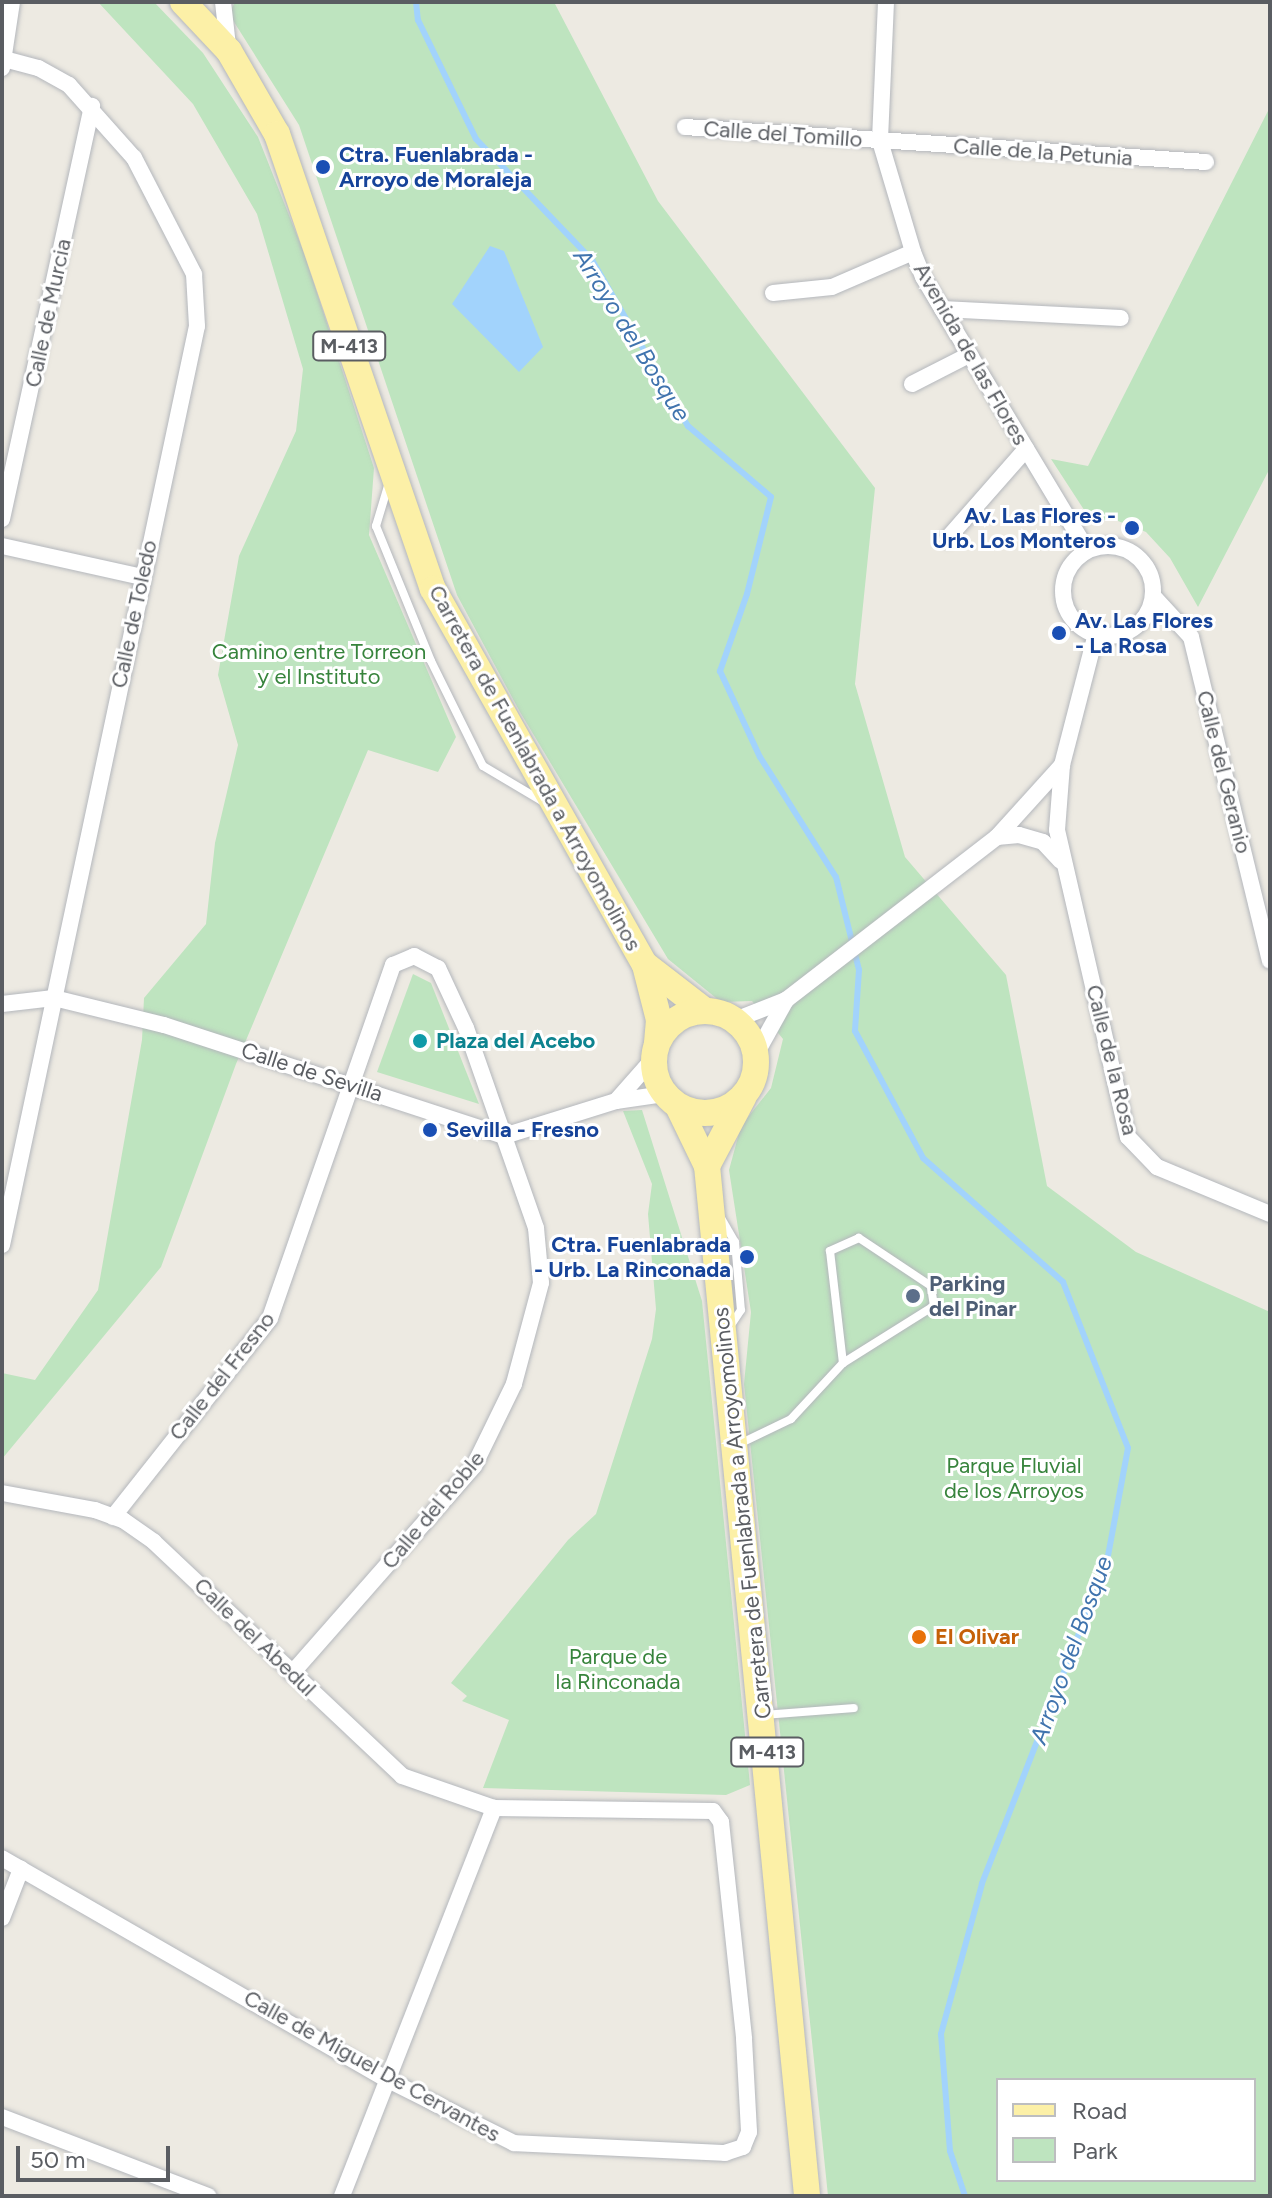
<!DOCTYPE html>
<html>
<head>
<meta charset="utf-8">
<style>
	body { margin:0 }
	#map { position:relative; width:1272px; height:2198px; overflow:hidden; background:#edeae2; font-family:Figtree,sans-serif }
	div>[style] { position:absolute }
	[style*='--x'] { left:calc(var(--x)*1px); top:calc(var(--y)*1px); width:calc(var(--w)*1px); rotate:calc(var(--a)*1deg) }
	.green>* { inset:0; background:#bee4bf }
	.water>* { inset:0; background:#a2d3fc }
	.stream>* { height:6px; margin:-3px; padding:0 3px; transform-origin:3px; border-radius:3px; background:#a2d3fc }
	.roads { filter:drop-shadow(0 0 2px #b4b7bc) drop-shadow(0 0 2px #b4b7bc) }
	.lane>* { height:8px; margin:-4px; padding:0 4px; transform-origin:4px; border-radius:4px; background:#fff }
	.street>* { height:16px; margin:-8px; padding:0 8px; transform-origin:8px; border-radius:8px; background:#fff }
	.street>.ring { margin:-8px; padding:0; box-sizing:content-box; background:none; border:16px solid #fff; border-radius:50% }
	.primary>* { height:26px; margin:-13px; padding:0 13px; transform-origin:13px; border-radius:13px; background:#fcf0a7 }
	.primary>.ring { margin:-13px; padding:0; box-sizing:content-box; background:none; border:26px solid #fcf0a7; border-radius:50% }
	.dots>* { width:22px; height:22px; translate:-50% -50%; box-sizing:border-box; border:4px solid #fff; border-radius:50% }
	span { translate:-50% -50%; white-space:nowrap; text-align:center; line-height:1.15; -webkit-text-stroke:6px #fff; paint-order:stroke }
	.shield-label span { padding:2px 6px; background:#fff; border:2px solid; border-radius:6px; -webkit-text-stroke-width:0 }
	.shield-label { font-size:20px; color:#5a5d62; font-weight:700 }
	.street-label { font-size:22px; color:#5a5d62 }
	.transit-label { font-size:22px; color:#164399; font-weight:700 }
	.left { translate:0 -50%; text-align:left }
	.right { translate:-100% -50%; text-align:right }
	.park-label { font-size:22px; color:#37843c }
	.culture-label { font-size:22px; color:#0d838f; font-weight:700 }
	.service-label { font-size:22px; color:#4e5e75; font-weight:700 }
	.food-label { font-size:22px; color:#c56008; font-weight:700 }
	.water-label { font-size:24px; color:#4074ae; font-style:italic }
	.frame { position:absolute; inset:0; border:4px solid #5a5d62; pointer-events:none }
	.legend { position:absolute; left:996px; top:2078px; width:260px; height:104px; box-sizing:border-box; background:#fff; border:2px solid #bdbec0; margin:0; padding:10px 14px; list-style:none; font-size:24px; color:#5a5d62 }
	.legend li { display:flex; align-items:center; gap:16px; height:40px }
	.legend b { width:40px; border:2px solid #bdbec0 }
	.scale { position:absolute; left:16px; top:2146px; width:154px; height:36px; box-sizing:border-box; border:4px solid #5a5d62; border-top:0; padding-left:10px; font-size:24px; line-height:28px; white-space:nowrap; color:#5a5d62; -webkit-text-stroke:6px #fff; paint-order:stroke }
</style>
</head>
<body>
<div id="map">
	<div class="green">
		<i style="clip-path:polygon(98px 2px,154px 2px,203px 53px,258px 137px,304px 253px,374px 468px,369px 535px,456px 737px,438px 772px,368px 750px,236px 1064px,161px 1267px,2px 1459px,2px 1373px,35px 1380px,98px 1290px,142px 1040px,144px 998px,206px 924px,215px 843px,238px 745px,218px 675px,239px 556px,296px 431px,303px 369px,257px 214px,193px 104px)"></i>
		<i style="clip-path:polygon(evenodd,235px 2px,554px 2px,658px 201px,875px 488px,855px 684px,905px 857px,1006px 975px,1047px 1186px,1136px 1252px,1270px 1312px,1270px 2196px,828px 2196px,744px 1384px,751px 1312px,729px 1170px,741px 1126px,771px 1088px,783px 1039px,752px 1001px,721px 1002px,668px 959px,520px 712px,457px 595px,299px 125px,229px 14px,235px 2px,998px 2080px,1254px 2080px,1254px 2180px,998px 2180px,998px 2080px)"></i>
		<i style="clip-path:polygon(1270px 107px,1270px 468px,1198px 607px,1170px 558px,1146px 532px,1118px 521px,1090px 519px,1051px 459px,1088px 466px)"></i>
		<i style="clip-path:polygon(413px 974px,431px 983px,479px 1104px,377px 1072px)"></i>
		<i style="clip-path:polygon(642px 1110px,702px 1301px,750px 1785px,726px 1795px,483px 1788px,509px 1720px,462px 1701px,467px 1696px,451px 1683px,568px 1540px,596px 1514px,652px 1339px,656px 1309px,648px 1214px,652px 1184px,623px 1111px)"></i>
	</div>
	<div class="water">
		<i style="clip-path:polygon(490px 246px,504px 251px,543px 347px,519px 372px,452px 304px)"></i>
	</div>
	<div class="stream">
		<i style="--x:416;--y:2;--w:18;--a:84"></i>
		<i style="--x:418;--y:20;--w:132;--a:64"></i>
		<i style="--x:476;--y:139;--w:168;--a:46.2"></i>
		<i style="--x:592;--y:260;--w:192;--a:60"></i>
		<i style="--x:688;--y:426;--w:109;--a:40.5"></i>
		<i style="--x:771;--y:497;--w:100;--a:103.9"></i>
		<i style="--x:747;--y:594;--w:82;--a:109.3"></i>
		<i style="--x:720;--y:671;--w:95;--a:65.1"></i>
		<i style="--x:760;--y:757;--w:142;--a:57.7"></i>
		<i style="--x:836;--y:877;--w:96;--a:76.1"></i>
		<i style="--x:859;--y:970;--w:61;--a:93.8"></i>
		<i style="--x:855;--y:1031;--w:144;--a:61.8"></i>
		<i style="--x:923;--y:1158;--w:187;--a:41.5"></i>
		<i style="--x:1063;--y:1282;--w:178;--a:68.6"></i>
		<i style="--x:1128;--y:1448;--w:115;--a:100.5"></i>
		<i style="--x:1107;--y:1561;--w:346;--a:111.2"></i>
		<i style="--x:982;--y:1884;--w:156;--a:105.3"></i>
		<i style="--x:941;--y:2034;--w:117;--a:85.6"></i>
		<i style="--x:950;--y:2151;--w:47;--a:71.6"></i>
	</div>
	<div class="roads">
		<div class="lane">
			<i style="--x:388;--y:486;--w:42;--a:106.7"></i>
			<i style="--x:376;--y:526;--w:146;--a:67.8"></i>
			<i style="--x:431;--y:661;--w:117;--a:63.7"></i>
			<i style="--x:483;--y:766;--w:69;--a:30.7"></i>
			<i style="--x:721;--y:1218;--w:28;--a:60"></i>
			<i style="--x:735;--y:1242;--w:68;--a:85"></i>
			<i style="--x:741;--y:1310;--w:18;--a:124"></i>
			<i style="--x:737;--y:1445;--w:60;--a:-25.7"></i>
			<i style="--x:791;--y:1419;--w:76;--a:-47.1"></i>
			<i style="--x:843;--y:1363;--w:107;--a:-32.1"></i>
			<i style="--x:934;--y:1306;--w:20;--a:-99"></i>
			<i style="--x:931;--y:1286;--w:87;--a:-146.3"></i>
			<i style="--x:859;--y:1238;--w:32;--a:156"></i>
			<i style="--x:830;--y:1251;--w:113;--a:83.4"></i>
			<i style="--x:764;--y:1715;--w:90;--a:-4.4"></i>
		</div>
		<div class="street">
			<i style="--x:223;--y:2;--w:44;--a:83.5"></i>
			<i style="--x:886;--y:2;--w:139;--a:92.5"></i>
			<i style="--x:880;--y:141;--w:116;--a:73.4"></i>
			<i style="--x:913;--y:252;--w:27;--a:68"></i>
			<i style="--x:923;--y:277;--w:318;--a:59"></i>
			<i style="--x:2;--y:68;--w:67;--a:-81.4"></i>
			<i style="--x:685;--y:127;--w:522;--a:3.84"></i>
			<i style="--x:773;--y:293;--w:59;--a:-5.8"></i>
			<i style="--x:832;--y:287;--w:88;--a:-23.4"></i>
			<i style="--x:942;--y:309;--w:179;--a:2.9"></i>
			<i style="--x:912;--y:384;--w:64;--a:-27"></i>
			<i style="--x:2;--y:519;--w:423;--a:-77.7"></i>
			<i style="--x:947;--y:539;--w:120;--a:-48.7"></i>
			<i style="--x:2;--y:546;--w:143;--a:12.5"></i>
			<i class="ring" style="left:1063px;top:546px;width:74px;height:74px"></i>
			<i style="--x:1153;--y:596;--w:56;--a:47.2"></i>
			<i style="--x:1191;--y:637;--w:333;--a:76.3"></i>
			<i style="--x:1062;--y:765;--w:65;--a:94.4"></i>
			<i style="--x:1057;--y:830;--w:315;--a:77"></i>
			<i style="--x:1128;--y:1137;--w:42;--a:46"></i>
			<i style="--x:1157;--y:1167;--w:122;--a:22.6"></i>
			<i style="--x:997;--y:837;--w:22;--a:-5"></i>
			<i style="--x:1019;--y:835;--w:25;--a:16"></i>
			<i style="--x:1043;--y:842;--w:26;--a:47"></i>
			<i style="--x:2;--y:1004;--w:52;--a:-6.6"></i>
			<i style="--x:54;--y:998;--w:113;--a:13.8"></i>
			<i style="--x:164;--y:1025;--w:358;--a:18.1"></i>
			<i style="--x:504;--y:1136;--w:117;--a:-17.4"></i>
			<i style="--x:616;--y:1101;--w:49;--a:-8.3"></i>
			<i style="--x:735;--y:1020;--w:55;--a:-21.4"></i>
			<i style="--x:786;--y:1000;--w:267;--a:-37.7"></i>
			<i style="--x:997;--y:837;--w:97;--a:-47.9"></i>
			<i style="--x:1062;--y:765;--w:135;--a:-75.5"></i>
			<i style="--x:756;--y:1054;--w:62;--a:-60.9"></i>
			<i style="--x:616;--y:1101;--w:56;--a:-48.6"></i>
			<i style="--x:2;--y:1245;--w:939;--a:-78.02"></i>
			<i style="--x:197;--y:326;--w:52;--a:-93.3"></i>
			<i style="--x:194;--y:274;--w:131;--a:-117.3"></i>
			<i style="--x:134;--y:158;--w:98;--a:-131.7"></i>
			<i style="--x:69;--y:85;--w:35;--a:-151"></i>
			<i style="--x:38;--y:68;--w:34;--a:-165"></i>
			<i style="--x:2;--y:1493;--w:95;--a:10.4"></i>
			<i style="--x:95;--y:1510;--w:30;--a:20"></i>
			<i style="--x:123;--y:1520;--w:38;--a:35"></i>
			<i style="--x:154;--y:1542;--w:341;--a:43.3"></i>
			<i style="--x:402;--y:1776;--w:97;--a:19.2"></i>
			<i style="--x:494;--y:1808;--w:219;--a:0.8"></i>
			<i style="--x:713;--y:1811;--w:14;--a:54"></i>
			<i style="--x:721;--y:1822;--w:218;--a:83.9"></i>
			<i style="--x:744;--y:2039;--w:93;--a:86.9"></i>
			<i style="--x:749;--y:2132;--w:16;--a:112"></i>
			<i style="--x:743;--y:2147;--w:19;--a:162"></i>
			<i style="--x:725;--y:2153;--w:211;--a:-177.3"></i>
			<i style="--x:514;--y:2143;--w:143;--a:-153.4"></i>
			<i style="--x:386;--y:2079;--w:443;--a:-150.1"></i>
			<i style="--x:113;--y:1517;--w:253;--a:-51.7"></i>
			<i style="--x:270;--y:1318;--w:374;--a:-70.8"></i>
			<i style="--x:393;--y:965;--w:23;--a:-23"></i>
			<i style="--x:414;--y:956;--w:27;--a:27"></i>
			<i style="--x:438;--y:968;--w:66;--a:65"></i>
			<i style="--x:466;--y:1028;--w:212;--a:70.7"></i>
			<i style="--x:536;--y:1228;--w:55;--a:84.8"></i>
			<i style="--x:541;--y:1283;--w:105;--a:105"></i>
			<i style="--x:514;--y:1384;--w:91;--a:116"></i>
			<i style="--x:474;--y:1466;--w:276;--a:131.3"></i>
			<i style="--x:2;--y:1918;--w:53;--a:-68.8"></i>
			<i style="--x:2;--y:2117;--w:221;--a:21"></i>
			<i style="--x:342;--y:2196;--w:417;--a:-68.6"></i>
		</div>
		<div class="primary">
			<i style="--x:183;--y:2;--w:67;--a:46.8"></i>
			<i style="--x:229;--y:51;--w:96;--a:60"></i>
			<i style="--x:277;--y:134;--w:481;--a:71.1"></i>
			<i style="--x:433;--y:589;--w:432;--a:60.6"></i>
			<i style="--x:645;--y:965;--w:57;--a:75.7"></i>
			<i style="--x:659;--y:1020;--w:22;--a:95"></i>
			<i style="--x:647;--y:966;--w:72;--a:37.7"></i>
			<i class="ring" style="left:654px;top:1011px;width:76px;height:76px"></i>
			<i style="--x:678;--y:1106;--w:67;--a:64.2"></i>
			<i style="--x:707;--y:1166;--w:1035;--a:84.45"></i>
			<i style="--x:707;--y:1166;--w:77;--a:-62.1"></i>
		</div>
	</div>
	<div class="dots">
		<i style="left:323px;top:167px;background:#1a4fb4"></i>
		<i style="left:1132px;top:528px;background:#1a4fb4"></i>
		<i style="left:1059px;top:633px;background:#1a4fb4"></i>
		<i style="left:420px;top:1041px;background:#0f9aa8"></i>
		<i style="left:430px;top:1130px;background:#1a4fb4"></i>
		<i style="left:747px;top:1257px;background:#1a4fb4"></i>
		<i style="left:913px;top:1296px;background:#5c6f8a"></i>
		<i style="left:919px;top:1637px;background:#e8710a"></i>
	</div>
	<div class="shield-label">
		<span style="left:349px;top:346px">M-413</span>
		<span style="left:767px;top:1752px">M-413</span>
	</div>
	<div class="street-label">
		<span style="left:783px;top:134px;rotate:4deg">Calle del Tomillo</span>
		<span style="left:1043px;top:152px;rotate:4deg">Calle de la Petunia</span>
		<span style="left:48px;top:313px;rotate:-78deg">Calle de Murcia</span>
		<span style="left:971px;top:354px;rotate:60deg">Avenida de las Flores</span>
		<span style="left:134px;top:614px;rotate:-78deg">Calle de Toledo</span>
		<span style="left:535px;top:768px;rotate:61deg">Carretera de Fuenlabrada a Arroyomolinos</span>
		<span style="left:1224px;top:772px;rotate:76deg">Calle del Geranio</span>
		<span style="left:1112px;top:1060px;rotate:76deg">Calle de la Rosa</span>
		<span style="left:312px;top:1072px;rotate:18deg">Calle de Sevilla</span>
		<span style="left:222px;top:1376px;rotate:-52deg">Calle del Fresno</span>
		<span style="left:433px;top:1510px;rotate:-50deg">Calle del Roble</span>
		<span style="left:742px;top:1513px;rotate:-96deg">Carretera de Fuenlabrada a Arroyomolinos</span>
		<span style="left:255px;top:1637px;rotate:44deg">Calle del Abedul</span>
		<span style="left:372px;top:2066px;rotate:29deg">Calle de Miguel De Cervantes</span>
	</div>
	<div class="transit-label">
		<span class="left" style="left:339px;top:167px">Ctra. Fuenlabrada -<br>Arroyo de Moraleja</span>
		<span class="right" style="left:1116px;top:528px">Av. Las Flores -<br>Urb. Los Monteros</span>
		<span class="left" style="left:1075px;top:633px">Av. Las Flores<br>- La Rosa</span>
		<span class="left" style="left:446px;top:1130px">Sevilla - Fresno</span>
		<span class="right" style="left:731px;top:1257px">Ctra. Fuenlabrada<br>- Urb. La Rinconada</span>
	</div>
	<div class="park-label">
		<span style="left:319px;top:664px">Camino entre Torreon<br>y el Instituto</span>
		<span style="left:1014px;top:1478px">Parque Fluvial<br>de los Arroyos</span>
		<span style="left:618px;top:1669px">Parque de<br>la Rinconada</span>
	</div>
	<div class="culture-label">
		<span class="left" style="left:436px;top:1041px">Plaza del Acebo</span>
	</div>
	<div class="service-label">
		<span class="left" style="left:929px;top:1296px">Parking<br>del Pinar</span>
	</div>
	<div class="food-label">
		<span class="left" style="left:935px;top:1637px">El Olivar</span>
	</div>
	<div class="water-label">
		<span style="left:632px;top:335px;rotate:58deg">Arroyo del Bosque</span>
		<span style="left:1071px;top:1650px;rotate:-70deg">Arroyo del Bosque</span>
	</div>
	<div class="frame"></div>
	<ul class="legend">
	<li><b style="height:10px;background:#fcf0a7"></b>Road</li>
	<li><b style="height:22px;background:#bee4bf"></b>Park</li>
	</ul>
	<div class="scale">50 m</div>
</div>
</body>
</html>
